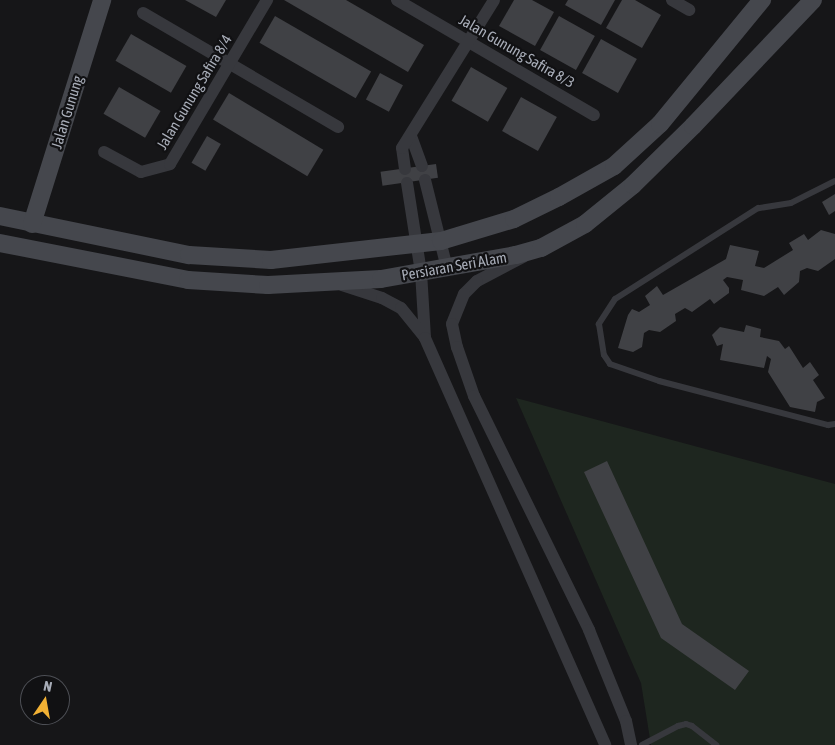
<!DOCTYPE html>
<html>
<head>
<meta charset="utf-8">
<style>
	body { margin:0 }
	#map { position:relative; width:835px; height:745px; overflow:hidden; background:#161618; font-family:"Asap Condensed",sans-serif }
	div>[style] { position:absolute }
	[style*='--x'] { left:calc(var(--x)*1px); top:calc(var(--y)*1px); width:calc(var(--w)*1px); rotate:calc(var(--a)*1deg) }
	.green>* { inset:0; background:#1e261f }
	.building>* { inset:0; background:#404145; transform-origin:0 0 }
	.lane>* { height:6px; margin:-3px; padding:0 3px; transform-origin:3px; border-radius:3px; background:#37383d }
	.street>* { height:12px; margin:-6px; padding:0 6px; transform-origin:6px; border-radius:6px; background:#37383d }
	.secondary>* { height:18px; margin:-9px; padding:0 9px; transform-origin:9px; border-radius:9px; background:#45474d }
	span { translate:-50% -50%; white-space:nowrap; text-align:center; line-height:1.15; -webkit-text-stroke:4.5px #111113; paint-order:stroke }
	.street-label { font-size:15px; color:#a8adb8 }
	.north { position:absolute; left:20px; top:675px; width:50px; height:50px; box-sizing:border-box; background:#111113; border:1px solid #4d4f55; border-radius:50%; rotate:12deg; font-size:14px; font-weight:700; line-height:20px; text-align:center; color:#a8adb8 }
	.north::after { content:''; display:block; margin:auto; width:18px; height:22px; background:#f2b134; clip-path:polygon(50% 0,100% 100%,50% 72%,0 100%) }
</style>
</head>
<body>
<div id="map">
	<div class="green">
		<i style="clip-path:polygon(516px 398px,835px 484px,835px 745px,651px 745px,641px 683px)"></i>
	</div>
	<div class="building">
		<i style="clip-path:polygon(185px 0,226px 0,216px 17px)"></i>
		<i style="clip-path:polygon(284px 0,346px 0,424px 45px,408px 72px)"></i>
		<i style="clip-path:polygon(514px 0,532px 0,554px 12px,535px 46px,499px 26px)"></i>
		<i style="clip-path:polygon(568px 0,615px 0,601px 25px,565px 5px)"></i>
		<i style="clip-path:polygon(622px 0,635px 0,661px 15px,642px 48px,606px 28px)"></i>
		<i style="left:275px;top:16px;width:111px;height:31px;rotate:30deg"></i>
		<i style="left:559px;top:16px;width:41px;height:39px;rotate:29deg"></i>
		<i style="left:131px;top:34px;width:64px;height:31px;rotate:30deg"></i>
		<i style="left:601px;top:39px;width:41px;height:39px;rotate:29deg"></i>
		<i style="left:471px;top:67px;width:42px;height:39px;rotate:30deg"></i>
		<i style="left:380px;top:73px;width:26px;height:30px;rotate:28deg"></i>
		<i style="left:119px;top:87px;width:48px;height:31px;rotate:30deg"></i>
		<i style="left:229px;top:93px;width:110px;height:31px;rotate:31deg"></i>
		<i style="left:521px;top:97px;width:41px;height:39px;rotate:29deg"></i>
		<i style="left:207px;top:136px;width:16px;height:31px;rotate:30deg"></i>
		<i style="left:436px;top:164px;width:14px;height:56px;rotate:82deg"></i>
		<i style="clip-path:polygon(835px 194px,835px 211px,829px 215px,822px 202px)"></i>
		<i style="clip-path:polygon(821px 230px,835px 234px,835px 259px,818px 271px,807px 268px,800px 271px,799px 282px,784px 295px,778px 287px,764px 296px,741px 290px,743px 280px,727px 277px,723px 280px,729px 288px,729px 293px,714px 304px,710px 299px,692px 312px,685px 308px,675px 314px,676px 321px,660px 332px,649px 330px,644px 333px,642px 347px,633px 352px,618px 348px,628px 315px,632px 309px,639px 312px,650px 305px,645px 296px,657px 286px,663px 295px,726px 259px,730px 245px,759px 251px,755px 266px,764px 268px,793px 250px,789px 243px,804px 234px,808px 240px)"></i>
		<i style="clip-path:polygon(746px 325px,761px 329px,760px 337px,779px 341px,785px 349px,789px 346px,803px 368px,810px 362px,819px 375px,813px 380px,825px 398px,817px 402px,815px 412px,790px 407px,768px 372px,771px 359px,767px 356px,764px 368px,720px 360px,723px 344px,717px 346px,712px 335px,720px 327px,744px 332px)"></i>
		<i style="clip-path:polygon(607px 461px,682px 624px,749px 671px,735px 690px,661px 638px,584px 472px)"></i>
	</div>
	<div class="lane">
		<i style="--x:835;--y:181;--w:49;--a:153.4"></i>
		<i style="--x:791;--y:203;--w:33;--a:171"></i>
		<i style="--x:758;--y:208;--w:169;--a:147.5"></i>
		<i style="--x:615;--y:299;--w:30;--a:123"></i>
		<i style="--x:599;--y:324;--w:31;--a:81"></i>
		<i style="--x:604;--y:355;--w:11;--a:56"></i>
		<i style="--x:610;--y:364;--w:52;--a:19.1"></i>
		<i style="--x:659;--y:381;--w:175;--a:14.6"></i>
		<i style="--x:828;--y:425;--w:7;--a:-8"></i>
		<i style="--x:642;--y:745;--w:41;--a:-27.8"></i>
		<i style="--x:678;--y:726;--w:8;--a:-14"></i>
		<i style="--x:686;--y:724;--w:6;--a:18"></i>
		<i style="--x:692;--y:726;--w:31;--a:38"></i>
	</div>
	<div class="street">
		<i style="--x:397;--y:0;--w:228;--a:30.3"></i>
		<i style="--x:672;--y:0;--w:20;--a:30"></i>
		<i style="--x:143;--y:13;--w:226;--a:30.3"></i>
		<i style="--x:411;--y:136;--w:32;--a:70"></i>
		<i style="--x:104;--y:152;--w:42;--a:28.4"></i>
		<i style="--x:141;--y:172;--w:30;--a:-15"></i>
		<i style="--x:170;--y:164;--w:191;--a:-59.4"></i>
		<i style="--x:405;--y:169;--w:21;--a:-98"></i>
		<i style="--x:402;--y:148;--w:174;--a:-58.1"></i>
		<i style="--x:425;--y:180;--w:91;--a:76"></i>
		<i style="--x:407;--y:183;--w:90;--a:81.1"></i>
		<i style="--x:421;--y:272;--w:66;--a:86.5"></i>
		<i style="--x:523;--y:257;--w:52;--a:152.4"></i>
		<i style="--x:477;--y:281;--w:18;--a:135"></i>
		<i style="--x:464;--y:294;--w:32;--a:112"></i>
		<i style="--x:452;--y:324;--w:24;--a:78"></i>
		<i style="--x:457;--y:347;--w:52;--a:70.9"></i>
		<i style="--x:474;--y:396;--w:261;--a:63.8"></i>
		<i style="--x:589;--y:630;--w:98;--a:67.9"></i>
		<i style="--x:626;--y:721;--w:25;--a:78"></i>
		<i style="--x:342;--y:285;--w:42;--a:18"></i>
		<i style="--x:382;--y:298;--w:21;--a:28"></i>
		<i style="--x:401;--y:308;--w:38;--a:51"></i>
		<i style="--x:425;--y:338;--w:445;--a:66.1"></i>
	</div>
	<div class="secondary">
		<i style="--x:0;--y:216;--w:193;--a:11.7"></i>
		<i style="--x:189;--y:255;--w:82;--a:3.5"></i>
		<i style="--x:271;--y:260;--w:171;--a:-6.4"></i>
		<i style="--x:441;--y:241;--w:76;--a:-16.8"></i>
		<i style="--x:514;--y:219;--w:50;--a:-26.1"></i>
		<i style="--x:559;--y:197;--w:63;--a:-29.4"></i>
		<i style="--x:614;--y:166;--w:62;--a:-42.4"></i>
		<i style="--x:660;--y:124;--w:161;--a:-50.6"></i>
		<i style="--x:32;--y:224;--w:235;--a:-72.6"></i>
		<i style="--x:0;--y:243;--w:192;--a:11.1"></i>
		<i style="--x:188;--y:280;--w:80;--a:3.6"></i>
		<i style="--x:268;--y:285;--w:113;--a:-3"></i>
		<i style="--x:381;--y:279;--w:137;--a:-10.1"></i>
		<i style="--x:516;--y:255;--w:26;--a:-16"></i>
		<i style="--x:541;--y:248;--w:50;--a:-28.6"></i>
		<i style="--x:585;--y:224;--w:62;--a:-39.1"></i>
		<i style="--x:633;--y:185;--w:84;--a:-44.5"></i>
		<i style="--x:693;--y:126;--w:174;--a:-46.4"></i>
	</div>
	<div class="street-label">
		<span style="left:517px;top:51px;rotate:30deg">Jalan Gunung Safira 8/3</span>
		<span style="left:194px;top:92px;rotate:-59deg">Jalan Gunung Safira 8/4</span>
		<span style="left:67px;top:112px;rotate:-73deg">Jalan Gunung</span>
		<span style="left:454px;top:266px;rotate:-10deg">Persiaran Seri Alam</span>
	</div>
	<div class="north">N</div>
</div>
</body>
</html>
